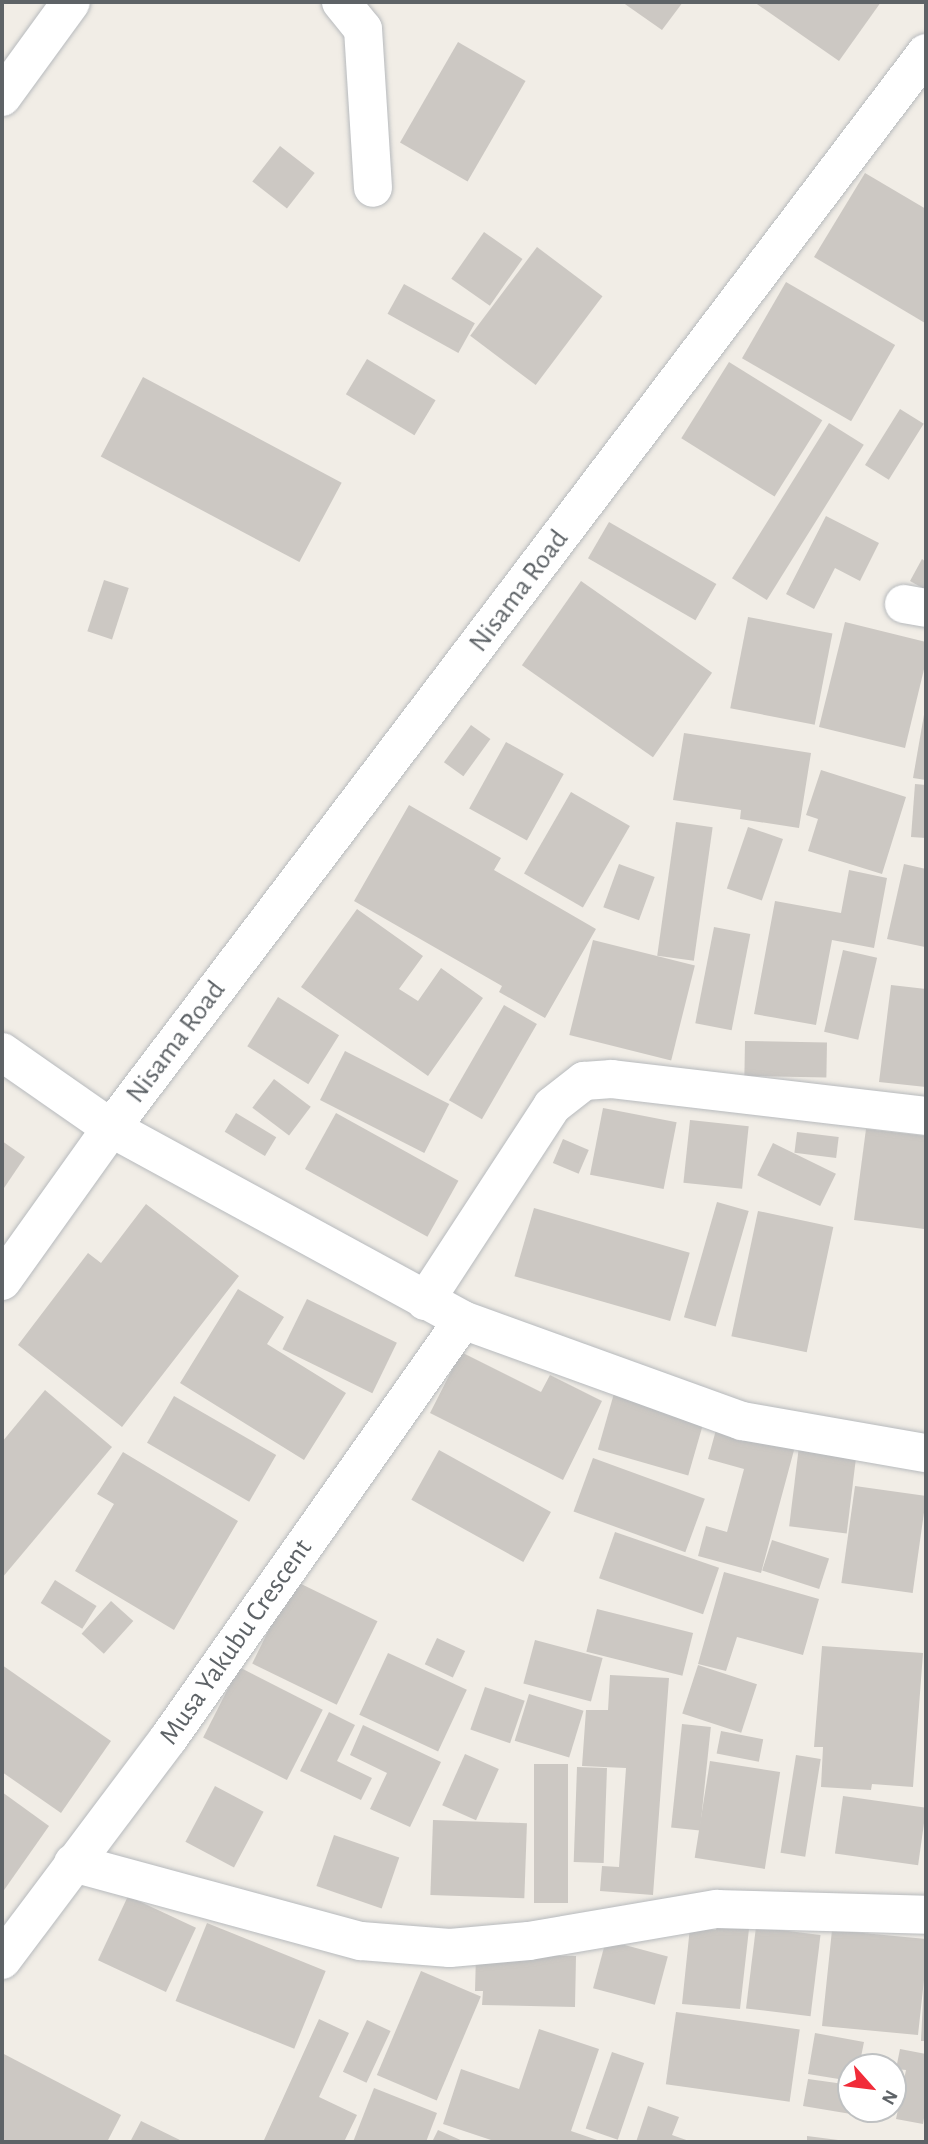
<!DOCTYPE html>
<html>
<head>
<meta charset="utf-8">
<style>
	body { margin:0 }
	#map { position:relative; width:928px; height:2144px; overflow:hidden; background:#f1ede6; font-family:"Alegreya Sans",sans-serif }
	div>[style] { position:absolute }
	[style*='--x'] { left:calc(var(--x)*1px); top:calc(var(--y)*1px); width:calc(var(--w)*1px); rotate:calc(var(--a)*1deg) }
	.building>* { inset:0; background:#ccc8c3; transform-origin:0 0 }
	.roads { filter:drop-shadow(0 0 2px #b7babd) drop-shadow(0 0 2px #b7babd) }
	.minor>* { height:38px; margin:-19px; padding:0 19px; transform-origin:19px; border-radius:19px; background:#fff }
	span { translate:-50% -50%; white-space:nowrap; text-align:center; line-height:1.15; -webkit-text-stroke:5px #fff; paint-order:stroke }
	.street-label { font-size:28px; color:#5e6367 }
	.frame { position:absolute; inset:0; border:4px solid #5e6367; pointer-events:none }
	.north { position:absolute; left:837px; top:2053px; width:70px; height:70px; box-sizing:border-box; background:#fff; border:2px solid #bfc1c2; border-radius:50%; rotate:118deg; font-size:19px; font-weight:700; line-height:28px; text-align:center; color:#5e6367 }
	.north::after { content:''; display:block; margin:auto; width:24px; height:32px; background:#f12c39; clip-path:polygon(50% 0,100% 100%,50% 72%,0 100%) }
</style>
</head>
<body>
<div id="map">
	<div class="building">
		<i style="clip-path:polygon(622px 2px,683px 2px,662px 30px)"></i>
		<i style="clip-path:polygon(754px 2px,881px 2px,839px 61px)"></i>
		<i style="left:458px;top:42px;width:78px;height:116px;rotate:30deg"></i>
		<i style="left:280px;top:146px;width:44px;height:45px;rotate:38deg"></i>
		<i style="clip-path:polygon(865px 173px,926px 209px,925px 323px,814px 257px)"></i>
		<i style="left:484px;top:232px;width:47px;height:57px;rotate:35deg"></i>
		<i style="left:537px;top:247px;width:82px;height:111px;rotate:37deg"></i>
		<i style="left:786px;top:282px;width:126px;height:88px;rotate:30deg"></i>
		<i style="left:404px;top:284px;width:81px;height:34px;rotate:29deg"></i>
		<i style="left:367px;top:359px;width:80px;height:41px;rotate:31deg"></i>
		<i style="left:729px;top:362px;width:110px;height:90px;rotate:32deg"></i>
		<i style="left:143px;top:377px;width:225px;height:90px;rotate:28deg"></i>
		<i style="left:900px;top:409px;width:28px;height:66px;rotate:32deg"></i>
		<i style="left:829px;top:423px;width:41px;height:183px;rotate:32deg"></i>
		<i style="clip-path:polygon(826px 516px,879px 543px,860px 581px,835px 568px,814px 609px,786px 594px)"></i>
		<i style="left:609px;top:522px;width:124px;height:42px;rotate:30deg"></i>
		<i style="clip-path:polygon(922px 559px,926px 562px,926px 590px,910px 581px)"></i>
		<i style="left:104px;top:580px;width:26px;height:54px;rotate:18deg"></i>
		<i style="left:581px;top:581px;width:160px;height:103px;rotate:35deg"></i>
		<i style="left:748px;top:617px;width:86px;height:93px;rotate:11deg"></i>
		<i style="clip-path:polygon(845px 622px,926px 642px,926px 661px,905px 748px,819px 727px)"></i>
		<i style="clip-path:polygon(925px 709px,926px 709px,926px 780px,913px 778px)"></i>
		<i style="left:471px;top:725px;width:24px;height:46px;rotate:36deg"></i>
		<i style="clip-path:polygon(684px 733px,811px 753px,799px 828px,740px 819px,741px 810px,673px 800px)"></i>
		<i style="left:506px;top:742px;width:66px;height:76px;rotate:29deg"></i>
		<i style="clip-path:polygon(821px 770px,906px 797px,882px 874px,808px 851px,818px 819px,806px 815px)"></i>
		<i style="clip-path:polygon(915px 784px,926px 785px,926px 838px,911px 837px)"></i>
		<i style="left:571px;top:792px;width:68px;height:94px;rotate:30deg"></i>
		<i style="clip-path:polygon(409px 805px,501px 858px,494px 870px,596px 929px,545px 1018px,499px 992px,502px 986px,354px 901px)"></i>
		<i style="left:676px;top:822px;width:37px;height:135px;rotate:8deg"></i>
		<i style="left:748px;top:827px;width:37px;height:65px;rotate:19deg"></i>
		<i style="left:619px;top:864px;width:38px;height:46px;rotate:20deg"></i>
		<i style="clip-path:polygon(904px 864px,926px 869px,925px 947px,887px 939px)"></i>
		<i style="clip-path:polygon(849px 870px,887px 878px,874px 948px,832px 940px,816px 1025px,754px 1014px,775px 901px,841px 913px)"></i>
		<i style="clip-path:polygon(357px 909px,423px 956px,399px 989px,418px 1001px,441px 968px,483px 998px,428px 1076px,301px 987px)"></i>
		<i style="left:714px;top:927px;width:37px;height:98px;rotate:11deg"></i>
		<i style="left:593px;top:940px;width:105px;height:98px;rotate:14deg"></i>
		<i style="left:843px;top:950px;width:35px;height:84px;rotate:13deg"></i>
		<i style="clip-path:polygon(891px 985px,926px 989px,926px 1087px,879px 1082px)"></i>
		<i style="left:278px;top:997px;width:72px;height:58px;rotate:32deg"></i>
		<i style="left:504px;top:1005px;width:38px;height:110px;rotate:30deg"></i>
		<i style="left:745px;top:1041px;width:82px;height:35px;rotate:1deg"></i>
		<i style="left:345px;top:1051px;width:117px;height:55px;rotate:27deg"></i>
		<i style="left:274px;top:1079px;width:46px;height:36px;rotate:37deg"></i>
		<i style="left:603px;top:1108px;width:75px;height:68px;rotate:11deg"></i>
		<i style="left:236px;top:1113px;width:47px;height:22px;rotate:31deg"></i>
		<i style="left:336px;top:1113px;width:140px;height:64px;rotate:29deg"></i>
		<i style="left:690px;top:1120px;width:59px;height:63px;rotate:6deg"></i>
		<i style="clip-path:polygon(866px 1129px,926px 1136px,924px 1229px,854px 1220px)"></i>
		<i style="left:797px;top:1132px;width:42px;height:21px;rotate:7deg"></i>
		<i style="left:563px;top:1139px;width:28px;height:26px;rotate:23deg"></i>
		<i style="clip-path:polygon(2px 1141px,25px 1157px,2px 1191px)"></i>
		<i style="left:773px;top:1143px;width:70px;height:36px;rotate:26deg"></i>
		<i style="left:717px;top:1202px;width:33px;height:120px;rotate:16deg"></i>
		<i style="clip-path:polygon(146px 1204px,239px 1276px,122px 1427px,18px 1345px,88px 1253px,101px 1263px)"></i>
		<i style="left:534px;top:1208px;width:162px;height:71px;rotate:16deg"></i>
		<i style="left:758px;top:1211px;width:77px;height:128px;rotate:12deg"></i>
		<i style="clip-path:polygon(238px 1289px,284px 1317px,267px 1344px,346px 1393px,304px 1460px,180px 1383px)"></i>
		<i style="left:307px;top:1299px;width:100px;height:56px;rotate:26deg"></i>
		<i style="clip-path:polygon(461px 1352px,541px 1392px,550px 1375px,602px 1401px,563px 1480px,430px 1413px)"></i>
		<i style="clip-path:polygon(45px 1390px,112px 1447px,2px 1578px,2px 1442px)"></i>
		<i style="left:615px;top:1390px;width:94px;height:62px;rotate:16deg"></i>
		<i style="left:174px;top:1396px;width:118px;height:54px;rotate:30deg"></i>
		<i style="clip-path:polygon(719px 1419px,797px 1439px,761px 1573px,698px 1556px,706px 1526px,727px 1532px,744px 1469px,708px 1459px)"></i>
		<i style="left:800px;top:1438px;width:58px;height:89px;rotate:7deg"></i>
		<i style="left:439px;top:1450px;width:128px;height:57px;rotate:29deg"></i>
		<i style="clip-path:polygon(123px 1452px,238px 1521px,174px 1630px,75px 1571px,114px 1504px,97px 1494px)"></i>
		<i style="left:593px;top:1458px;width:119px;height:57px;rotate:20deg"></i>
		<i style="left:855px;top:1486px;width:72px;height:98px;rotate:8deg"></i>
		<i style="left:615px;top:1532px;width:110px;height:49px;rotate:19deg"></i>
		<i style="left:772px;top:1540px;width:60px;height:32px;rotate:18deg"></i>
		<i style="clip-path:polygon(724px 1572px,819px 1599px,803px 1655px,737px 1637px,726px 1671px,698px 1664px)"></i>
		<i style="left:55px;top:1580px;width:49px;height:27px;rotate:32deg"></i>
		<i style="left:293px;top:1580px;width:94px;height:93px;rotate:26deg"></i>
		<i style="left:111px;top:1601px;width:30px;height:44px;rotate:42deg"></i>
		<i style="left:597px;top:1609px;width:99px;height:44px;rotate:14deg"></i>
		<i style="left:437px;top:1638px;width:31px;height:29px;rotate:25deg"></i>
		<i style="left:535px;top:1640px;width:70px;height:45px;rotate:15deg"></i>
		<i style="clip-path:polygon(822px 1646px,923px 1653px,913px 1787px,872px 1784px,871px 1790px,821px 1787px,823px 1747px,814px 1747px)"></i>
		<i style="left:388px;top:1653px;width:87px;height:68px;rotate:25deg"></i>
		<i style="clip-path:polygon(2px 1665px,111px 1741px,61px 1813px,2px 1772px)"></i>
		<i style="left:698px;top:1665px;width:62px;height:51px;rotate:18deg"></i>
		<i style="left:239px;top:1667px;width:94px;height:79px;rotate:27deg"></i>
		<i style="clip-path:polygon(610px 1675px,669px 1678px,653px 1895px,600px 1891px,602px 1866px,619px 1867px,626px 1768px,582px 1766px,586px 1710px,608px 1710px)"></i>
		<i style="left:485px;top:1687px;width:42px;height:45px;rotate:19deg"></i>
		<i style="left:529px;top:1694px;width:57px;height:49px;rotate:17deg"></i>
		<i style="clip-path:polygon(329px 1712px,355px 1725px,337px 1761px,372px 1778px,361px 1800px,300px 1771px)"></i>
		<i style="left:682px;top:1724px;width:29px;height:104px;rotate:6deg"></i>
		<i style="clip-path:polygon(363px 1725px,441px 1762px,410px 1827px,370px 1809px,387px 1773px,350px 1755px)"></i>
		<i style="left:721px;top:1731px;width:43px;height:23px;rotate:11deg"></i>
		<i style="left:465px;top:1754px;width:37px;height:56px;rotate:24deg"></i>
		<i style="left:796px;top:1755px;width:25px;height:99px;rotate:9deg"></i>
		<i style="left:710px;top:1761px;width:71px;height:98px;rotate:9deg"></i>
		<i style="left:534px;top:1764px;width:34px;height:139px"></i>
		<i style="left:577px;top:1767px;width:30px;height:95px;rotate:2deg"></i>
		<i style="left:215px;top:1786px;width:55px;height:63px;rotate:28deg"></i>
		<i style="clip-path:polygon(2px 1792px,49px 1826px,2px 1893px)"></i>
		<i style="left:843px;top:1796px;width:84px;height:58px;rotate:8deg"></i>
		<i style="left:433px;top:1820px;width:94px;height:75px;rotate:2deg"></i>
		<i style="left:334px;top:1835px;width:69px;height:54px;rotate:19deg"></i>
		<i style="left:128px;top:1896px;width:75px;height:71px;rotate:25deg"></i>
		<i style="clip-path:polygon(717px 1917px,750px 1920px,740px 2009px,682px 2004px,690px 1927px,716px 1930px)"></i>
		<i style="left:207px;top:1923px;width:128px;height:84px;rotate:22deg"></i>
		<i style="left:756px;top:1927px;width:65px;height:82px;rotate:7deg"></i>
		<i style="clip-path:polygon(832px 1930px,926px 1939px,926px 2041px,921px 2041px,924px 1980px,918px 2035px,822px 2026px)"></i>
		<i style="left:606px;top:1940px;width:64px;height:50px;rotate:15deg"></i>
		<i style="clip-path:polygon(476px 1954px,576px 1956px,575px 2007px,482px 2005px,483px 1991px,475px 1991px)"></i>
		<i style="left:421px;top:1971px;width:65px;height:113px;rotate:23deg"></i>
		<i style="left:676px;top:2012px;width:125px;height:73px;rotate:8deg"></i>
		<i style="clip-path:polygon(319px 2019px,349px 2033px,319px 2097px,357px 2115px,344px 2142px,268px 2142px,264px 2140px)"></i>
		<i style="left:367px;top:2020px;width:26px;height:57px;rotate:25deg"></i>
		<i style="clip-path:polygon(539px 2029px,599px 2049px,571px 2131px,603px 2142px,497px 2142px,443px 2124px,461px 2069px,519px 2089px)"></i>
		<i style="clip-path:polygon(815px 2033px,864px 2042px,859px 2067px,851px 2067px,851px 2081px,808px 2074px)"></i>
		<i style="clip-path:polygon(900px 2049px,926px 2054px,926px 2106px,923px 2124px,896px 2119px,906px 2070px,896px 2069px)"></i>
		<i style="left:612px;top:2052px;width:34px;height:81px;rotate:19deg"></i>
		<i style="clip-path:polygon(2px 2053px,121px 2115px,107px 2142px,2px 2142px)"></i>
		<i style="clip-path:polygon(808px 2079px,851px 2085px,851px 2109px,858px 2109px,857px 2115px,803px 2106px)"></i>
		<i style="clip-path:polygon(374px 2088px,437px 2113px,426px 2142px,353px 2142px)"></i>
		<i style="clip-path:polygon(648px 2106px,679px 2117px,672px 2135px,692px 2142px,636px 2142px)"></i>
		<i style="clip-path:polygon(141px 2121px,184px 2142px,130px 2142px)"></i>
		<i style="clip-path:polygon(438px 2130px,465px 2142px,432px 2142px)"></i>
		<i style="clip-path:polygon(807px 2136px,846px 2141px,846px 2142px,807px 2142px)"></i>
	</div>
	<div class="roads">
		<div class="minor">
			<i style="--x:341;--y:2;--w:35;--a:51"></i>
			<i style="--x:363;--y:29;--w:159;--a:86.4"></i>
			<i style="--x:2;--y:97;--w:117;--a:-54"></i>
			<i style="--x:904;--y:604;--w:22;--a:10"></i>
			<i style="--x:2;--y:1052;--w:133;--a:34.9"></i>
			<i style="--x:111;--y:1128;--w:401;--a:28.6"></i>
			<i style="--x:463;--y:1320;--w:297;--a:19.9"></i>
			<i style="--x:742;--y:1421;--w:187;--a:9.9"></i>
			<i style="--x:2;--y:1281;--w:188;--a:-54.5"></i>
			<i style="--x:111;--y:1128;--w:1349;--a:-52.83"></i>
			<i style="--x:425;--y:1301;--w:233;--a:-56.9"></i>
			<i style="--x:552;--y:1106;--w:41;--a:-38"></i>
			<i style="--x:584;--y:1081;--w:28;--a:-4"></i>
			<i style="--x:612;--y:1079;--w:316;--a:6.7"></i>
			<i style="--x:73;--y:1863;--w:298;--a:15.2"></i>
			<i style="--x:361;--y:1941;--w:89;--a:4.5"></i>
			<i style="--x:450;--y:1948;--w:79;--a:-5.1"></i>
			<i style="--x:529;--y:1941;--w:191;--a:-9.7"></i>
			<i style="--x:717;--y:1909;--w:209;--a:1.6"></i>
			<i style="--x:2;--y:1960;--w:276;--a:-53.1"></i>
			<i style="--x:168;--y:1739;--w:512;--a:-54.85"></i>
		</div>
	</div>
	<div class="street-label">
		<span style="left:519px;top:591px;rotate:-53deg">Nisama Road</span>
		<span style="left:176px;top:1042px;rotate:-53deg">Nisama Road</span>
		<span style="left:236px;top:1642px;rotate:-55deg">Musa Yakubu Crescent</span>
	</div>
	<div class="frame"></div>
	<div class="north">N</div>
</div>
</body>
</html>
